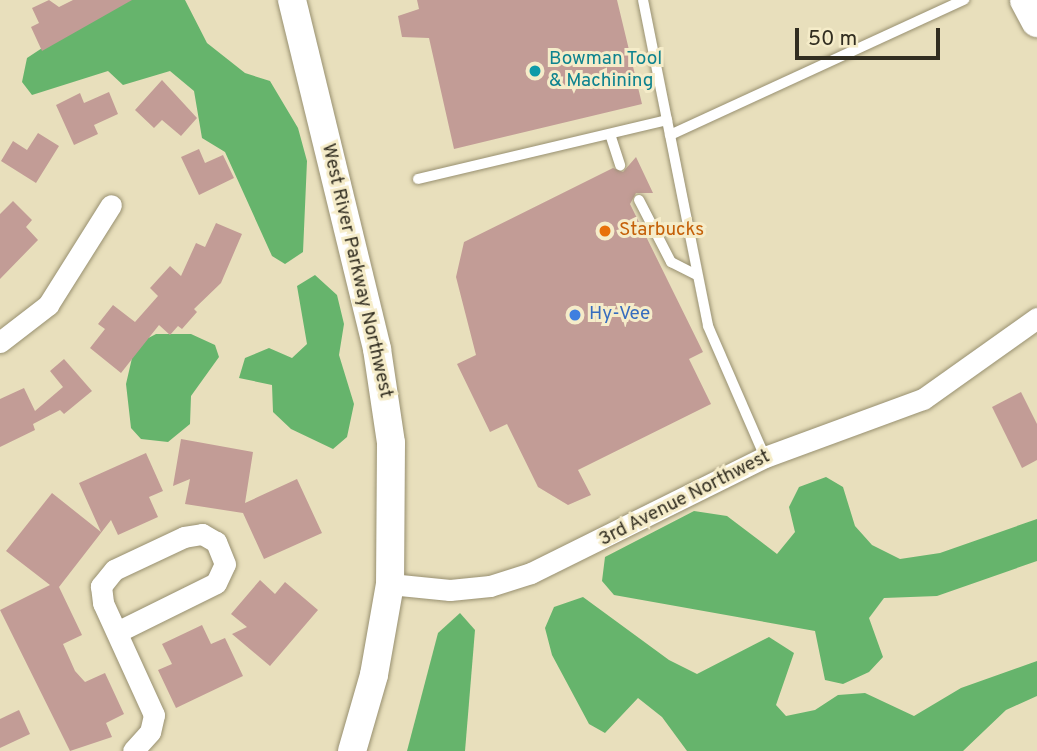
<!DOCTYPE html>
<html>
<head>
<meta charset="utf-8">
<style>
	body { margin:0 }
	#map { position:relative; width:1037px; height:751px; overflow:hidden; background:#e8dfbc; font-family:Overpass,sans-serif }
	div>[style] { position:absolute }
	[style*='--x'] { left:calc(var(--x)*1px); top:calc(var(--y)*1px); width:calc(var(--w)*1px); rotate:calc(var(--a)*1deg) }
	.forest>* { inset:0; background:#66b46c }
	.building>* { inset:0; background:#c29c96 }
	.roads { filter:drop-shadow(0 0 2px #989070) drop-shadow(0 0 2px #989070) }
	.service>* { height:10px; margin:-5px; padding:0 5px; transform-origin:5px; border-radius:5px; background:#fff }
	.minor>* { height:21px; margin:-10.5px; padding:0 10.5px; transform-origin:10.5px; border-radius:10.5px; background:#fff }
	.secondary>* { height:28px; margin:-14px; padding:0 14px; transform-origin:14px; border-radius:14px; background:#fff }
	.primary>* { height:32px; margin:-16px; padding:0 16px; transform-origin:16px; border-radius:16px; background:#fff }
	.dots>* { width:19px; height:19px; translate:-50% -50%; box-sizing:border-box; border:4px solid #f5ecc9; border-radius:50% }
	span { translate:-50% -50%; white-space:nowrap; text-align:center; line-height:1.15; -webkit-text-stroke:6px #f5ecc9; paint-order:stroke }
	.culture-label { font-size:19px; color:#0d838f }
	.left { translate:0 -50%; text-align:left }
	.food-label { font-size:19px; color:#c56008 }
	.street-label { font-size:19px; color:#312d20 }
	.shop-label { font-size:19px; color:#366cbe }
	.scale { position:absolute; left:795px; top:28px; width:145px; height:32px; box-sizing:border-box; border:4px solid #312d20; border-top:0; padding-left:9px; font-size:21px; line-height:24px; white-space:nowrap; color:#312d20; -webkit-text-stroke:5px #f5ecc9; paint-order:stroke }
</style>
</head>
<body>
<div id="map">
	<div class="forest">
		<i style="clip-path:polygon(115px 0,185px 0,207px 43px,245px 73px,270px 81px,298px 128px,307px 161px,303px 252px,285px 264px,272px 256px,225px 152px,202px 138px,194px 91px,170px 71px,123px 85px,108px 71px,32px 95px,22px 82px,27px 58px)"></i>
		<i style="clip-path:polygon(315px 275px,337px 295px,344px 324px,339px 355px,354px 404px,347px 437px,333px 449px,291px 429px,273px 412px,272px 385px,239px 378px,245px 358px,269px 348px,292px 358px,307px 344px,297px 286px)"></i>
		<i style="clip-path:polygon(156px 334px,191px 334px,215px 345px,219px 357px,191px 396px,190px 424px,168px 442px,141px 439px,131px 428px,126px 384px,135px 345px)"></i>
		<i style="clip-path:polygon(826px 477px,843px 487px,855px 526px,872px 545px,900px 559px,940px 553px,1037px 519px,1037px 561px,937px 596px,884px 598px,869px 618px,883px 657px,869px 672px,843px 684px,825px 680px,815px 631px,614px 595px,602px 581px,605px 557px,694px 511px,727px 516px,777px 554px,795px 532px,789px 507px,799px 487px)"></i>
		<i style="clip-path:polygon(583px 597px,669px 660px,697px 674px,769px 637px,794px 653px,776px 705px,786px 716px,815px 710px,838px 695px,865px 693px,914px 716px,961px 688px,1037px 661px,1037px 696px,1006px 710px,963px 751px,687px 751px,662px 717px,638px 698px,605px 733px,589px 724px,552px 655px,545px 628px,554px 607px)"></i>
		<i style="clip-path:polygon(460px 613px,475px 630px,465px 751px,407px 751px,438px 633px)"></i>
	</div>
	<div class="building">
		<i style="clip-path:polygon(49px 0,59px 7px,73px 0,132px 0,42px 51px,31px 27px,39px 23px,32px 8px)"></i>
		<i style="clip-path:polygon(417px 0,617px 0,642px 104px,454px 149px,429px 38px,402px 37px,398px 16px,419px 9px)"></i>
		<i style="clip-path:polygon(162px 80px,197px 118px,181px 136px,162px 120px,154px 128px,135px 110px)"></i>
		<i style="clip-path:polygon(109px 92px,118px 114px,94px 125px,98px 134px,74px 145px,56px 105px,80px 93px,84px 103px)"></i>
		<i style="clip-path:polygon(38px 133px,59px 146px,36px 183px,1px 161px,13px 141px,27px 150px)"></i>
		<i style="clip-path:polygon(199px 149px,205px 163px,223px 155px,234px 178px,199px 195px,181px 157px)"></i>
		<i style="clip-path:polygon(636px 157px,653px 193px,636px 193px,630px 204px,703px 352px,689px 359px,711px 404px,578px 470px,591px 495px,568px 505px,538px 487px,507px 424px,490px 432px,457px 364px,476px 355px,456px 277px,464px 242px,613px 168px,623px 172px)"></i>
		<i style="clip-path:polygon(13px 201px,32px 220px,26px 227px,38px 240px,0 279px,0 214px)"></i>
		<i style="clip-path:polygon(216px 223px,242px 234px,221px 283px,194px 309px,197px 312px,182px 329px,178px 326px,170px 335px,159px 325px,121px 373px,90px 348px,105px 329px,98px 324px,113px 305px,135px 322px,158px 296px,150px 288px,170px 266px,181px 276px,196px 243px,205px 247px)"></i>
		<i style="clip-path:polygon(64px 359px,92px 391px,64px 414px,60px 410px,33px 424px,35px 430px,0 447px,0 399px,24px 388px,35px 411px,63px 387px,50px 371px)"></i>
		<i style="clip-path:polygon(1021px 392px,1037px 424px,1037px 460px,1022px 468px,992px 407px)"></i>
		<i style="clip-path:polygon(181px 439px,253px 452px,245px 503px,297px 479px,322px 533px,264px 559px,243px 513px,185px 504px,190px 479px,173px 486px)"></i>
		<i style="clip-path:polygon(146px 453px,163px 491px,149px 497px,158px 517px,118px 535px,111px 520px,59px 587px,82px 635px,63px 644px,75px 671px,85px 682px,105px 673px,124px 714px,106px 723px,112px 737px,70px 751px,0 610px,50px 585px,6px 551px,52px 493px,101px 532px,79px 483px)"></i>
		<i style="clip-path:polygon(260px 580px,275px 594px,285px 582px,318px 610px,270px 666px,232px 634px,247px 627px,231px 614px)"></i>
		<i style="clip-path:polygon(202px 625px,211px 644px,225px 638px,243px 676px,176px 708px,158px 670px,172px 664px,162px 644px)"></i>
		<i style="clip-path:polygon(19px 710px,30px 734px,0 748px,0 719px)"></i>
	</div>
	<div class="roads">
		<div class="service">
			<i style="--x:643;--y:0;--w:332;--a:78.7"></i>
			<i style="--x:708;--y:326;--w:143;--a:66.5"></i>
			<i style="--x:610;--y:134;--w:33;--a:72"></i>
			<i style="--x:670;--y:135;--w:324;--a:-24.7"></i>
			<i style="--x:418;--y:179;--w:256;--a:-13.3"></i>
			<i style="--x:639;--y:200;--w:70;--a:62.7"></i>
			<i style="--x:671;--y:262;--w:29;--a:27"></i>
		</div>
		<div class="minor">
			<i style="--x:0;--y:342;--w:61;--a:-37.6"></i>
			<i style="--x:48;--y:305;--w:118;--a:-57.8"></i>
			<i style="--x:390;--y:584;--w:60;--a:5.7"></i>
			<i style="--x:450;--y:590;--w:40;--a:-5.7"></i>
			<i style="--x:490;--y:586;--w:43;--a:-17.6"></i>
			<i style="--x:531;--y:573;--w:261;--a:-26.4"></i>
			<i style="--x:765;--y:457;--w:168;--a:-20.2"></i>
			<i style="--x:923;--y:399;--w:140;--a:-35.4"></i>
			<i style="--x:117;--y:632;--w:110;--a:-26.3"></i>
			<i style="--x:216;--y:583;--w:21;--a:-65"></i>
			<i style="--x:225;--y:564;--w:24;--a:-112"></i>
			<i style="--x:216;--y:542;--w:16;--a:-150"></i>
			<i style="--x:202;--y:534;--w:18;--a:171"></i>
			<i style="--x:184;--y:537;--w:77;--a:154.8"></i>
			<i style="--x:114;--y:570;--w:21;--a:129"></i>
			<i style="--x:101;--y:586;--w:17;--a:83"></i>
			<i style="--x:103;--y:603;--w:123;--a:65.5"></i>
			<i style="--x:154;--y:715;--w:17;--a:103"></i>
			<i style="--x:150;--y:732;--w:25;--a:132"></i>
		</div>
		<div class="secondary">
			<i style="--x:292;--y:0;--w:359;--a:76.3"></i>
			<i style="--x:377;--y:349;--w:95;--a:81.5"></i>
			<i style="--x:391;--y:443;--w:141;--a:90.4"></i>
			<i style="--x:390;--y:584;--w:92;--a:100"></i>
			<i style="--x:374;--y:675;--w:79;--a:106.1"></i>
		</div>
		<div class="primary">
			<i style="--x:1026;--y:0;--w:24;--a:62"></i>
		</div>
	</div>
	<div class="dots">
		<i style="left:535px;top:71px;background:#0f9aa8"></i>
		<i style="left:605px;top:231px;background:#e8710a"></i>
		<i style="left:575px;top:315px;background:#3f7fe0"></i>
	</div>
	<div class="culture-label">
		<span class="left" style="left:549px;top:71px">Bowman Tool<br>&amp; Machining</span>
	</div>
	<div class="food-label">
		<span class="left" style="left:619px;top:231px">Starbucks</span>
	</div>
	<div class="street-label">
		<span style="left:356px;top:271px;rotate:77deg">West River Parkway Northwest</span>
		<span style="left:685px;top:499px;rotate:-27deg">3rd Avenue Northwest</span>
	</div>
	<div class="shop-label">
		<span class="left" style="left:589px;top:315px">Hy-Vee</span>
	</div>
	<div class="scale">50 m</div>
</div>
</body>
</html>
